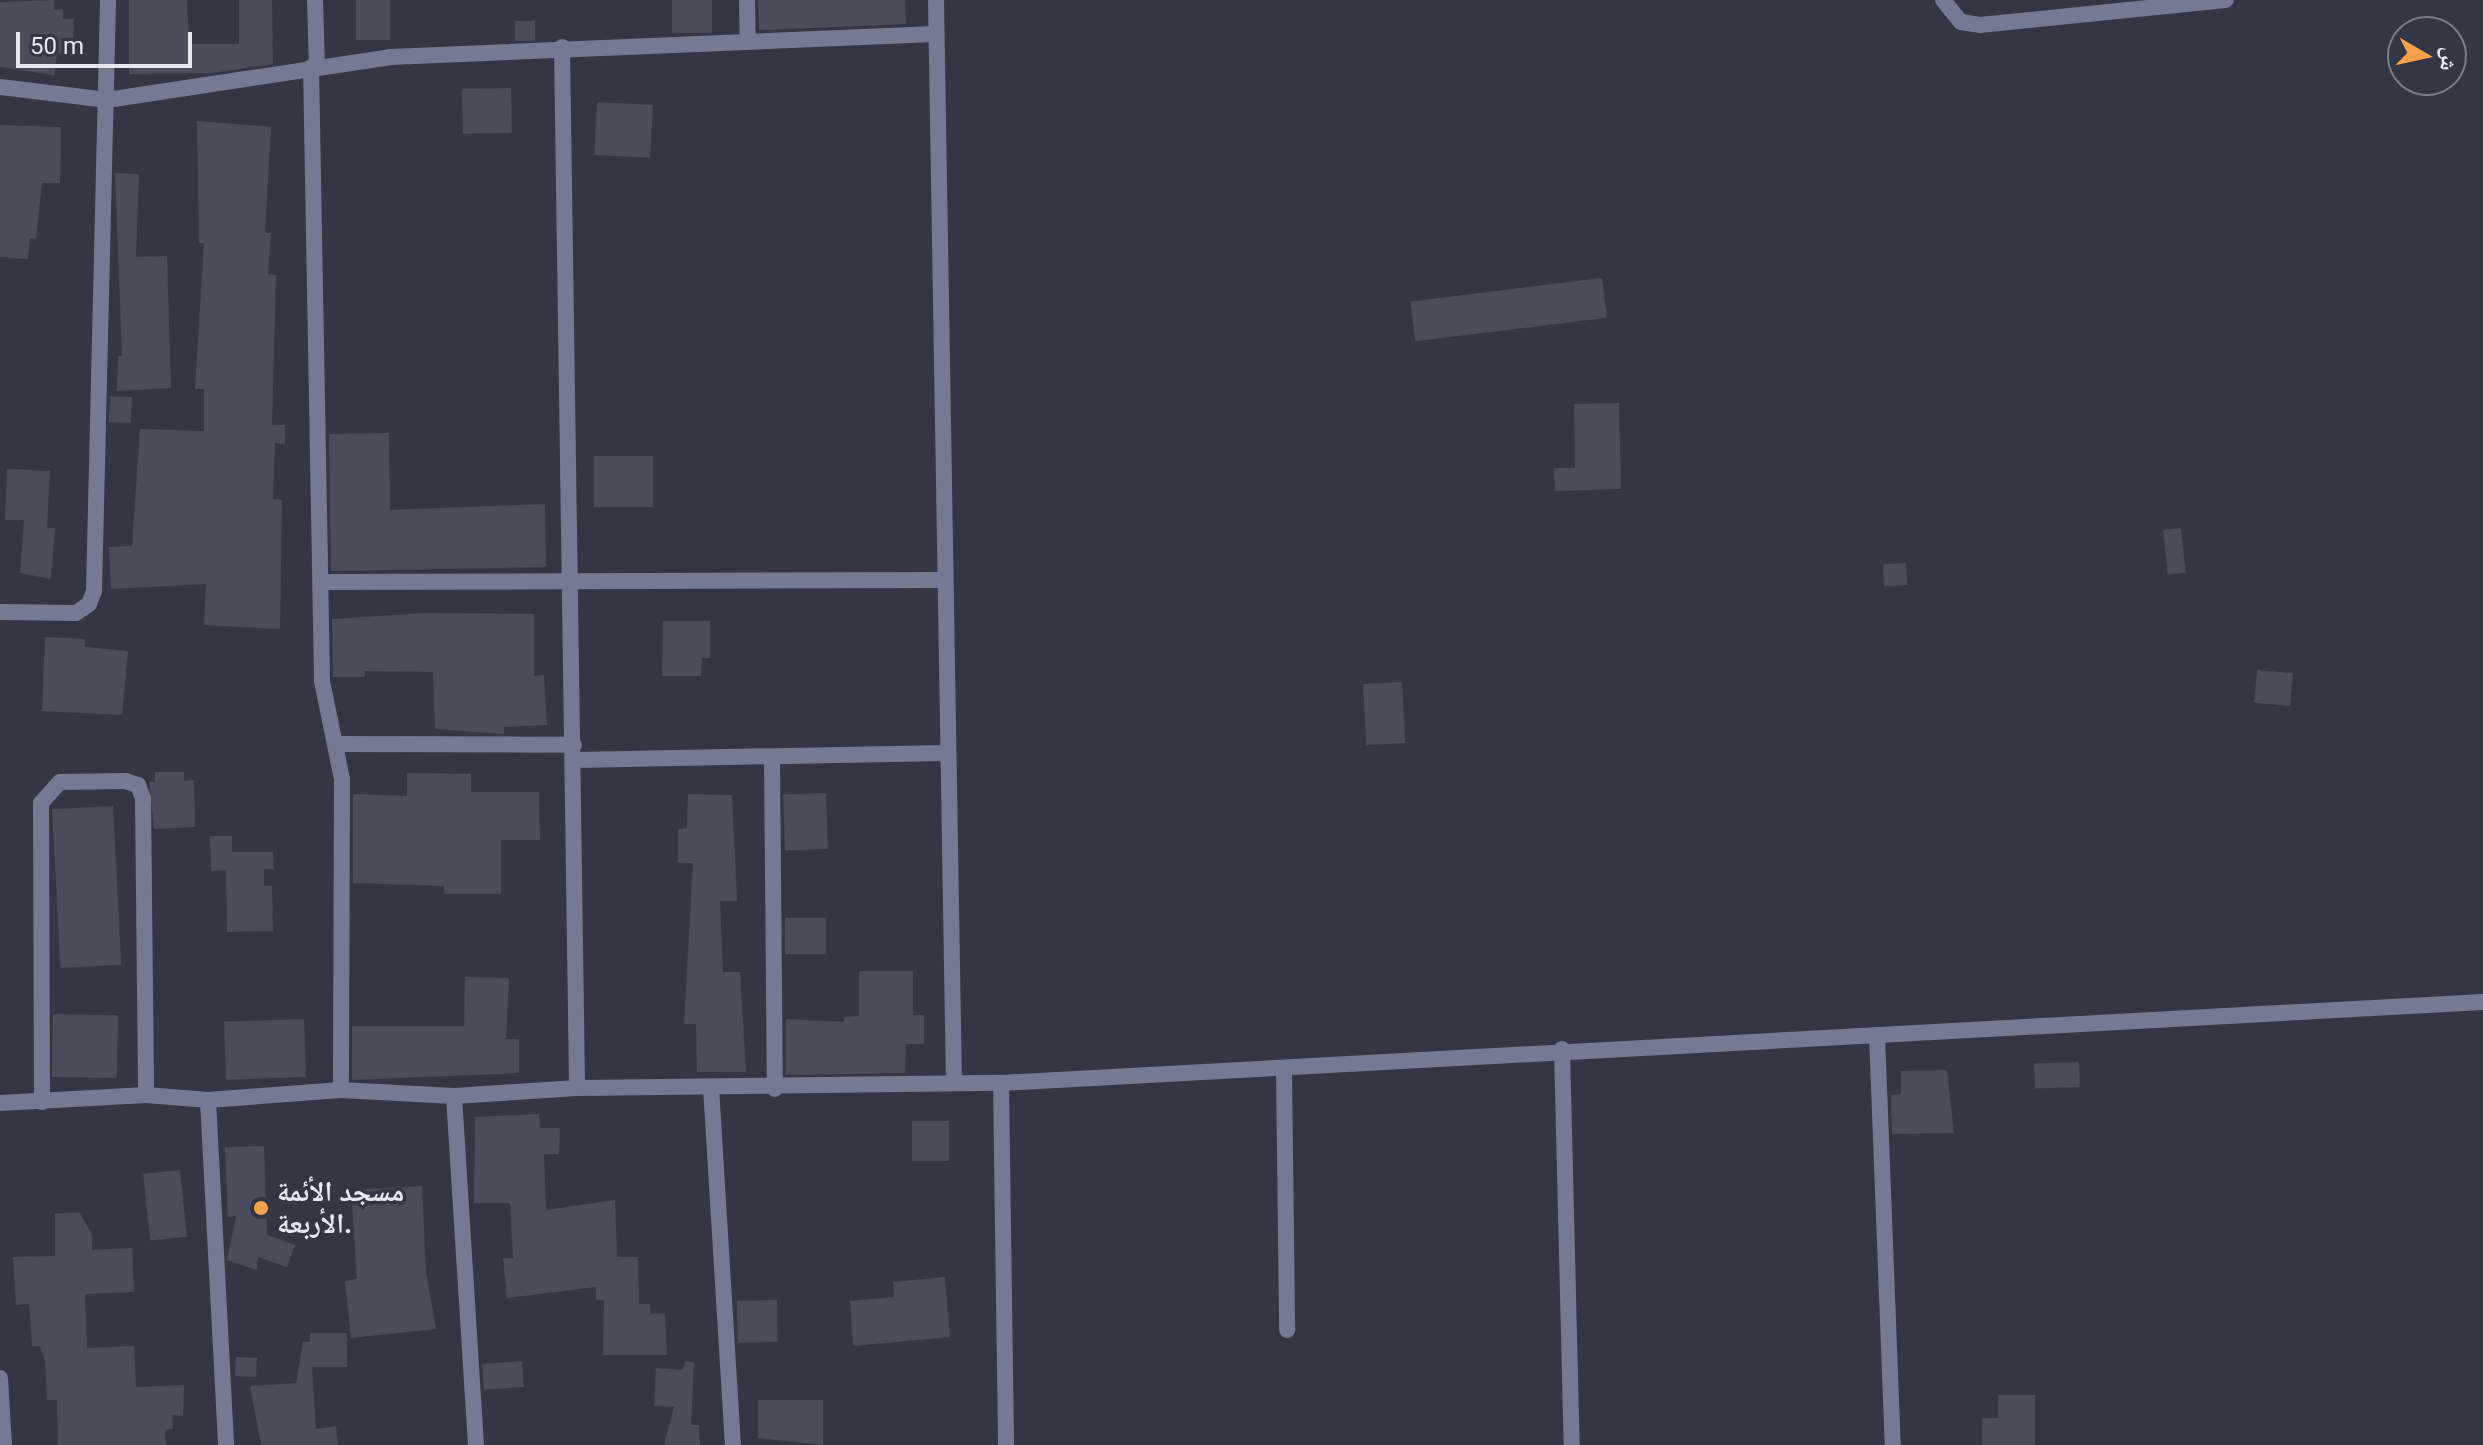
<!DOCTYPE html>
<html>
<head>
<meta charset="utf-8">
<style>
	body { margin:0 }
	#map { position:relative; width:2483px; height:1445px; overflow:hidden; background:#333644; font-family:Roboto,"Noto Naskh Arabic",sans-serif }
	div>[style] { position:absolute }
	[style*='--x'] { left:calc(var(--x)*1px); top:calc(var(--y)*1px); width:calc(var(--w)*1px); rotate:calc(var(--a)*1deg) }
	.building>* { inset:0; background:#494d5b; transform-origin:0 0 }
	.street>* { height:16px; margin:-8px; padding:0 8px; transform-origin:8px; border-radius:8px; background:#747a91 }
	.dots>* { width:22px; height:22px; translate:-50% -50%; box-sizing:border-box; border:4px solid #333644; border-radius:50% }
	span { translate:-50% -50%; white-space:nowrap; text-align:center; line-height:1.15; -webkit-text-stroke:7px #333644; paint-order:stroke }
	.poi-label { font-size:28px; color:#e6e8f1; font-weight:700 }
	.left { translate:0 -50%; text-align:left }
	.north { position:absolute; left:2387px; top:16px; width:80px; height:80px; box-sizing:border-box; background:#333644; border:2px solid #7b7d89; border-radius:50%; rotate:99deg; font-size:22px; font-weight:700; line-height:32px; text-align:center; color:#e6e8f1 }
	.north::after { content:''; display:block; margin:auto; width:28px; height:36px; background:#f7a248; clip-path:polygon(50% 0,100% 100%,50% 72%,0 100%) }
	.scale { position:absolute; left:16px; top:32px; width:176px; height:36px; box-sizing:border-box; border:4px solid #e6e8f1; border-top:0; padding-left:10px; font-size:24px; line-height:28px; white-space:nowrap; color:#e6e8f1; -webkit-text-stroke:6px #333644; paint-order:stroke }
</style>
</head>
<body>
<div id="map">
	<div class="building">
		<i style="clip-path:polygon(54px 0,54px 10px,63px 9px,63px 19px,74px 19px,73px 48px,57px 54px,54px 75px,0 67px,0 2px)"></i>
		<i style="clip-path:polygon(129px 0,187px 0,189px 44px,239px 44px,239px 0,272px 0,273px 64px,213px 73px,129px 74px)"></i>
		<i style="left:356px;top:0;width:34px;height:40px"></i>
		<i style="left:672px;top:0;width:40px;height:33px"></i>
		<i style="clip-path:polygon(758px 0,905px 0,906px 24px,759px 30px)"></i>
		<i style="left:515px;top:21px;width:20px;height:20px"></i>
		<i style="left:511px;top:88px;width:45px;height:49px;rotate:89deg"></i>
		<i style="left:597px;top:102px;width:56px;height:53px;rotate:3deg"></i>
		<i style="clip-path:polygon(197px 121px,271px 127px,265px 233px,271px 233px,268px 274px,276px 275px,272px 425px,285px 425px,285px 444px,275px 443px,273px 499px,282px 500px,280px 629px,204px 625px,206px 584px,111px 589px,109px 547px,132px 546px,140px 429px,204px 431px,204px 389px,195px 389px,204px 243px,199px 243px)"></i>
		<i style="clip-path:polygon(0 125px,61px 127px,60px 183px,42px 183px,36px 239px,30px 238px,28px 259px,0 257px)"></i>
		<i style="clip-path:polygon(115px 173px,139px 174px,136px 257px,167px 256px,171px 388px,117px 391px,118px 356px,122px 356px)"></i>
		<i style="left:1602px;top:278px;width:40px;height:193px;rotate:83deg"></i>
		<i style="left:110px;top:396px;width:22px;height:26px;rotate:3deg"></i>
		<i style="clip-path:polygon(1619px 403px,1621px 489px,1555px 491px,1554px 468px,1575px 468px,1574px 404px)"></i>
		<i style="clip-path:polygon(389px 433px,390px 510px,545px 504px,546px 567px,331px 571px,329px 434px)"></i>
		<i style="left:594px;top:456px;width:59px;height:51px"></i>
		<i style="clip-path:polygon(7px 469px,50px 471px,47px 528px,55px 528px,51px 579px,20px 573px,24px 520px,5px 520px)"></i>
		<i style="left:2181px;top:528px;width:45px;height:18px;rotate:84deg"></i>
		<i style="left:1906px;top:563px;width:22px;height:23px;rotate:87deg"></i>
		<i style="clip-path:polygon(425px 613px,534px 614px,534px 676px,544px 675px,547px 725px,504px 727px,504px 734px,435px 729px,433px 672px,365px 671px,365px 677px,333px 677px,332px 619px)"></i>
		<i style="clip-path:polygon(663px 621px,710px 621px,710px 658px,702px 658px,701px 676px,662px 676px)"></i>
		<i style="clip-path:polygon(45px 637px,85px 639px,85px 647px,128px 651px,122px 715px,42px 711px)"></i>
		<i style="left:2257px;top:670px;width:36px;height:33px;rotate:5deg"></i>
		<i style="left:1402px;top:682px;width:61px;height:39px;rotate:87deg"></i>
		<i style="clip-path:polygon(155px 772px,184px 772px,184px 781px,194px 780px,195px 827px,154px 829px,149px 782px,155px 782px)"></i>
		<i style="clip-path:polygon(407px 773px,471px 774px,471px 792px,539px 792px,540px 840px,501px 840px,501px 894px,444px 894px,444px 886px,353px 883px,353px 794px,407px 796px)"></i>
		<i style="left:826px;top:793px;width:56px;height:43px;rotate:88deg"></i>
		<i style="clip-path:polygon(688px 794px,732px 795px,737px 901px,720px 901px,723px 972px,740px 972px,746px 1072px,697px 1072px,696px 1024px,684px 1024px,693px 863px,678px 863px,678px 829px,687px 828px)"></i>
		<i style="left:113px;top:806px;width:159px;height:61px;rotate:87deg"></i>
		<i style="clip-path:polygon(210px 836px,232px 836px,232px 852px,273px 852px,274px 869px,264px 869px,264px 886px,272px 886px,273px 931px,227px 932px,226px 870px,211px 871px)"></i>
		<i style="left:785px;top:918px;width:41px;height:36px"></i>
		<i style="clip-path:polygon(859px 971px,913px 971px,913px 1015px,924px 1015px,924px 1044px,906px 1044px,905px 1073px,786px 1075px,786px 1019px,844px 1022px,844px 1017px,859px 1016px)"></i>
		<i style="clip-path:polygon(465px 977px,509px 978px,506px 1039px,519px 1039px,519px 1073px,352px 1080px,352px 1026px,464px 1026px)"></i>
		<i style="left:53px;top:1014px;width:65px;height:63px;rotate:1deg"></i>
		<i style="left:304px;top:1019px;width:58px;height:80px;rotate:88deg"></i>
		<i style="left:2079px;top:1062px;width:25px;height:45px;rotate:88deg"></i>
		<i style="clip-path:polygon(1947px 1070px,1954px 1133px,1892px 1134px,1891px 1095px,1901px 1094px,1901px 1071px)"></i>
		<i style="clip-path:polygon(539px 1114px,540px 1128px,560px 1128px,559px 1154px,544px 1154px,546px 1210px,615px 1200px,617px 1257px,638px 1257px,639px 1304px,650px 1304px,651px 1314px,665px 1313px,667px 1355px,603px 1355px,604px 1300px,596px 1300px,596px 1287px,507px 1298px,503px 1258px,513px 1258px,510px 1203px,474px 1203px,475px 1117px)"></i>
		<i style="left:912px;top:1121px;width:37px;height:40px"></i>
		<i style="clip-path:polygon(264px 1146px,267px 1235px,295px 1245px,287px 1267px,258px 1257px,257px 1270px,227px 1260px,236px 1216px,228px 1217px,225px 1147px)"></i>
		<i style="left:180px;top:1170px;width:67px;height:37px;rotate:84deg"></i>
		<i style="clip-path:polygon(422px 1186px,426px 1272px,436px 1329px,351px 1338px,345px 1281px,357px 1279px,351px 1190px)"></i>
		<i style="clip-path:polygon(79px 1212px,92px 1234px,92px 1250px,132px 1248px,134px 1292px,85px 1294px,87px 1348px,134px 1346px,136px 1387px,184px 1385px,183px 1416px,172px 1415px,173px 1429px,165px 1430px,166px 1445px,58px 1445px,57px 1400px,47px 1400px,45px 1361px,40px 1346px,32px 1346px,29px 1304px,16px 1305px,13px 1257px,55px 1256px,55px 1214px)"></i>
		<i style="clip-path:polygon(945px 1277px,950px 1337px,853px 1346px,850px 1301px,894px 1297px,893px 1282px)"></i>
		<i style="left:777px;top:1300px;width:42px;height:40px;rotate:89deg"></i>
		<i style="clip-path:polygon(310px 1333px,347px 1333px,347px 1367px,312px 1367px,316px 1429px,336px 1426px,338px 1445px,261px 1445px,250px 1386px,296px 1383px,303px 1342px,310px 1342px)"></i>
		<i style="left:236px;top:1357px;width:21px;height:19px;rotate:3deg"></i>
		<i style="left:522px;top:1361px;width:26px;height:40px;rotate:86deg"></i>
		<i style="clip-path:polygon(685px 1361px,694px 1363px,691px 1425px,699px 1425px,700px 1445px,664px 1445px,674px 1407px,654px 1406px,656px 1368px,683px 1370px)"></i>
		<i style="clip-path:polygon(1998px 1395px,2035px 1395px,2035px 1445px,1982px 1445px,1982px 1418px,1998px 1418px)"></i>
		<i style="clip-path:polygon(758px 1400px,823px 1400px,823px 1445px,758px 1438px)"></i>
	</div>
	<div class="street">
		<i style="--x:315;--y:0;--w:66;--a:88.3"></i>
		<i style="--x:747;--y:0;--w:39;--a:89"></i>
		<i style="--x:936;--y:0;--w:1083;--a:89.05"></i>
		<i style="--x:1943;--y:0;--w:28;--a:51"></i>
		<i style="--x:1961;--y:22;--w:19;--a:9"></i>
		<i style="--x:1980;--y:25;--w:247;--a:-5.8"></i>
		<i style="--x:562;--y:47;--w:1041;--a:89.17"></i>
		<i style="--x:311;--y:67;--w:614;--a:88.97"></i>
		<i style="--x:322;--y:681;--w:100;--a:78.5"></i>
		<i style="--x:342;--y:779;--w:311;--a:90.2"></i>
		<i style="--x:0;--y:87;--w:108;--a:6.9"></i>
		<i style="--x:107;--y:100;--w:286;--a:-8.6"></i>
		<i style="--x:390;--y:57;--w:545;--a:-2.42"></i>
		<i style="--x:321;--y:582;--w:623;--a:-0.18"></i>
		<i style="--x:0;--y:612;--w:76;--a:0.8"></i>
		<i style="--x:76;--y:613;--w:16;--a:-35"></i>
		<i style="--x:89;--y:604;--w:14;--a:-69"></i>
		<i style="--x:94;--y:591;--w:591;--a:-88.64"></i>
		<i style="--x:338;--y:744;--w:236;--a:0.2"></i>
		<i style="--x:772;--y:759;--w:330;--a:89.5"></i>
		<i style="--x:575;--y:760;--w:371;--a:-1.1"></i>
		<i style="--x:1877;--y:1035;--w:410;--a:87.8"></i>
		<i style="--x:1562;--y:1049;--w:396;--a:88.6"></i>
		<i style="--x:1284;--y:1071;--w:259;--a:89.3"></i>
		<i style="--x:1001;--y:1083;--w:362;--a:89.2"></i>
		<i style="--x:711;--y:1087;--w:359;--a:86.5"></i>
		<i style="--x:454;--y:1096;--w:350;--a:86.4"></i>
		<i style="--x:208;--y:1100;--w:345;--a:87"></i>
		<i style="--x:42;--y:1102;--w:299;--a:-90.2"></i>
		<i style="--x:41;--y:803;--w:28;--a:-48"></i>
		<i style="--x:60;--y:782;--w:65;--a:-0.9"></i>
		<i style="--x:125;--y:781;--w:14;--a:17"></i>
		<i style="--x:138;--y:785;--w:15;--a:70"></i>
		<i style="--x:143;--y:799;--w:296;--a:89.4"></i>
		<i style="--x:0;--y:1103;--w:146;--a:-3.1"></i>
		<i style="--x:146;--y:1095;--w:62;--a:4.6"></i>
		<i style="--x:208;--y:1100;--w:133;--a:-4.3"></i>
		<i style="--x:341;--y:1090;--w:113;--a:3"></i>
		<i style="--x:454;--y:1096;--w:123;--a:-3.7"></i>
		<i style="--x:577;--y:1088;--w:424;--a:-0.7"></i>
		<i style="--x:1001;--y:1083;--w:1484;--a:-3.13"></i>
		<i style="--x:0;--y:1378;--w:67;--a:86.6"></i>
	</div>
	<div class="dots">
		<i style="left:261px;top:1208px;background:#f7a248"></i>
	</div>
	<div class="poi-label">
		<span class="left" style="left:277px;top:1208px">مسجد الأئمة<br>الأربعة.</span>
	</div>
	<div class="north">ش</div>
	<div class="scale">50 m</div>
</div>
</body>
</html>
